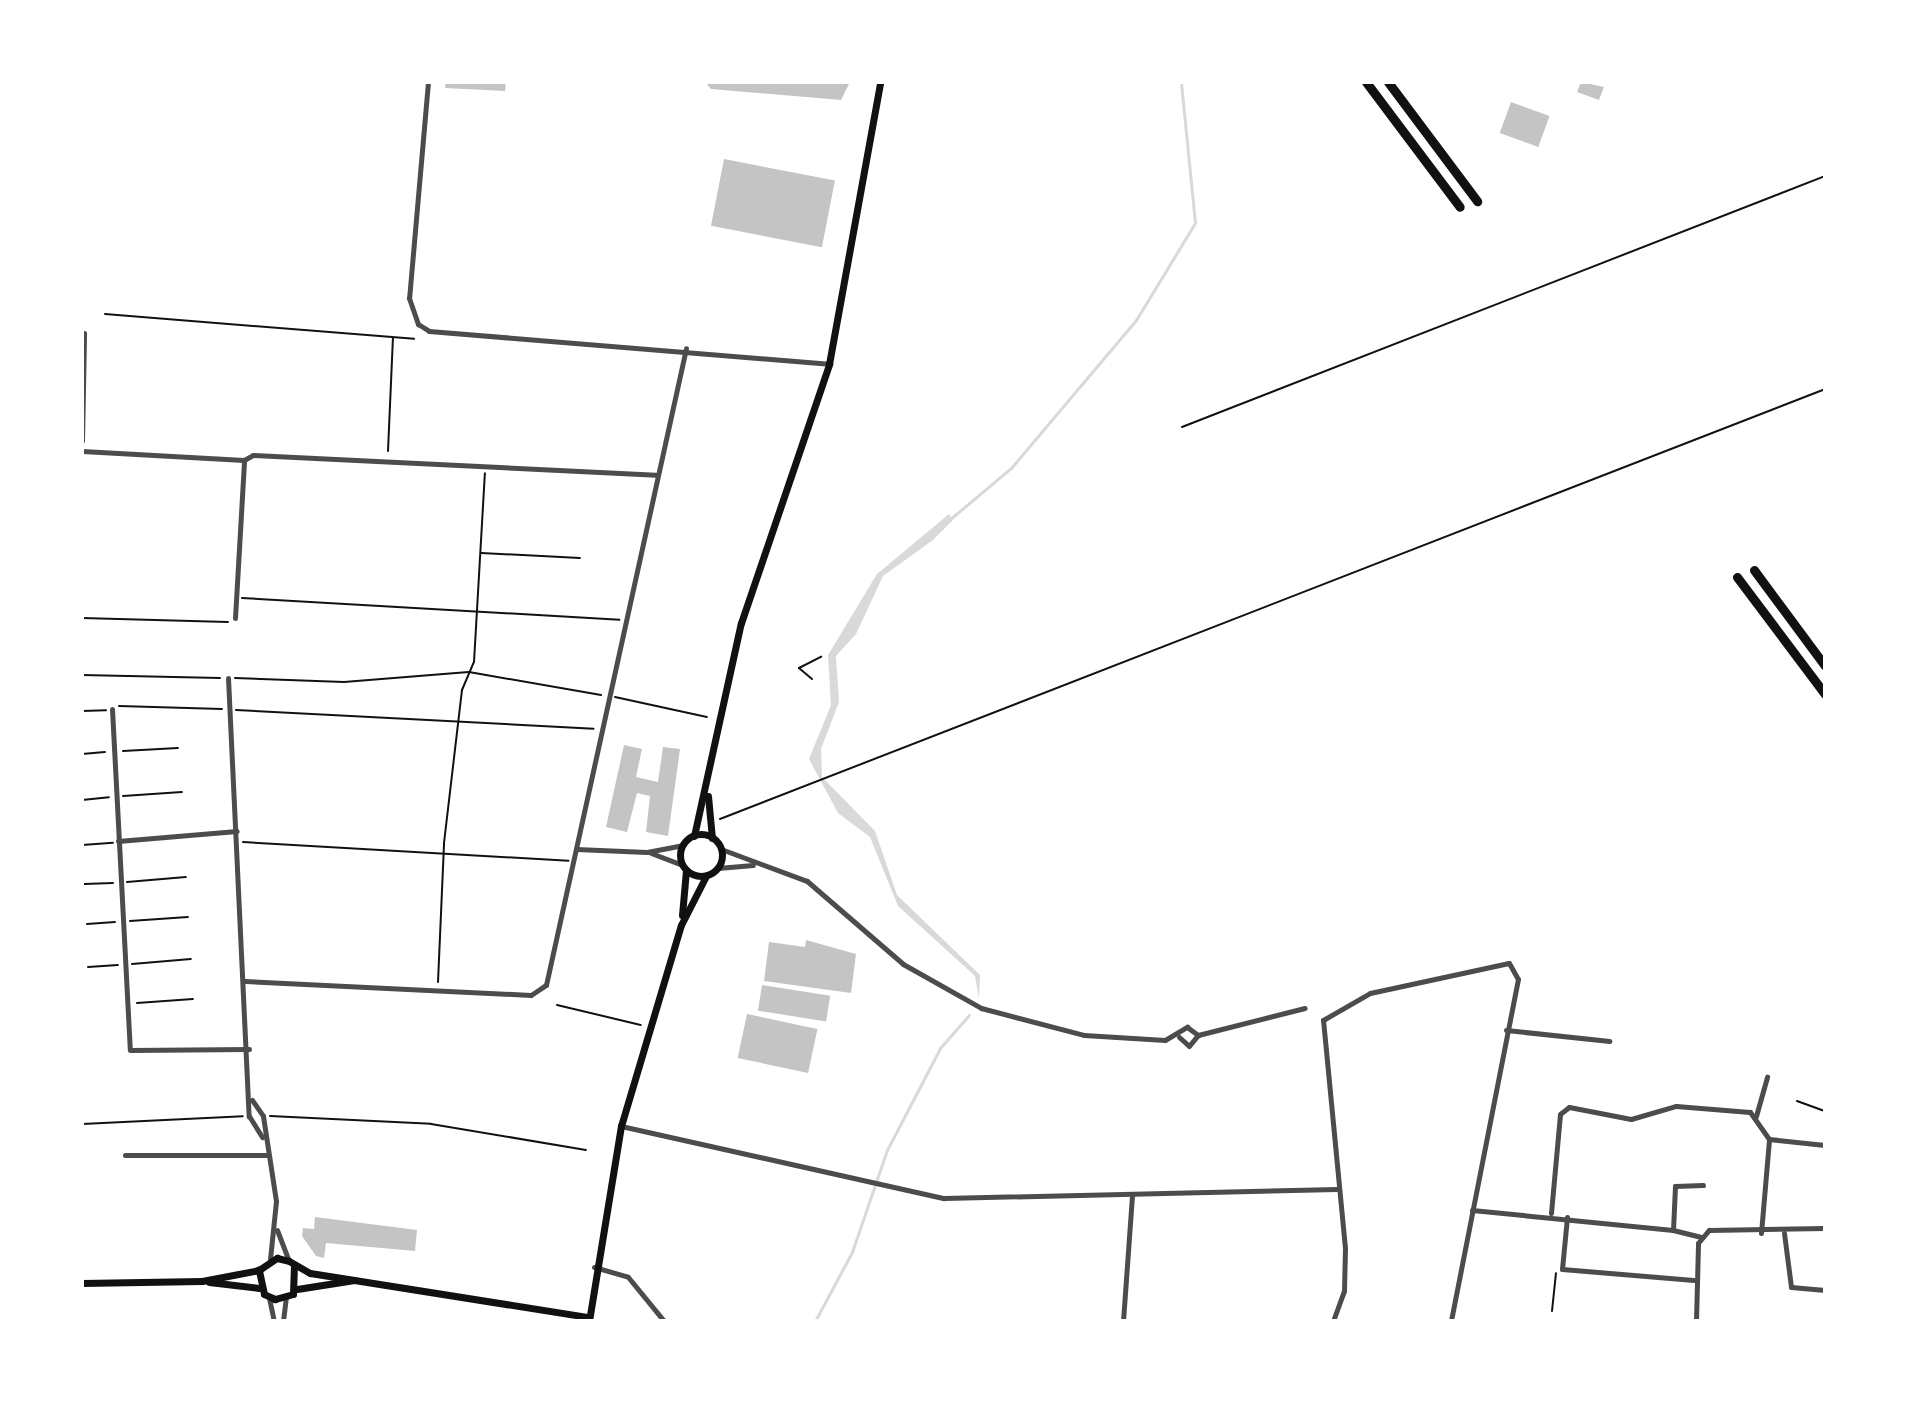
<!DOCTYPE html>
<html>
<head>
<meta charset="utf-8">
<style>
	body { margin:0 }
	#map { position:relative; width:1907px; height:1403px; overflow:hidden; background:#fff; font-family:Inter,sans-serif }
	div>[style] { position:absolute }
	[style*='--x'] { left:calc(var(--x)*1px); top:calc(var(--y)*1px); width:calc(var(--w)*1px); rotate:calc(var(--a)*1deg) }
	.water>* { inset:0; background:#d9d9d9 }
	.stream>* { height:3px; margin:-1.5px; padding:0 1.5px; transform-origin:1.5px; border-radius:1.5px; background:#d9d9d9 }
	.building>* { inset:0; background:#c4c4c4; transform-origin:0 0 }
	.path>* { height:2px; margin:-1px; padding:0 1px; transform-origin:1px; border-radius:1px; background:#111 }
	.minor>* { height:5px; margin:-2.5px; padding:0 2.5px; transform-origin:2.5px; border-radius:2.5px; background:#4c4c4c }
	.secondary>* { height:7px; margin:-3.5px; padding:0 3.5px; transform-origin:3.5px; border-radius:3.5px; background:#111 }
	.secondary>.ring { margin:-3.5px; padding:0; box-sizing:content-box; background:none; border:7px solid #111; border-radius:50% }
	.motorway>* { height:9px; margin:-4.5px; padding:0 4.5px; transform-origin:4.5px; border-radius:4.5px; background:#111 }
	span { translate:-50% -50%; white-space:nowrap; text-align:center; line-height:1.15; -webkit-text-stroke:6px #fff; paint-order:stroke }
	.frame { position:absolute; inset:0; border:84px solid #fff; pointer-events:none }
</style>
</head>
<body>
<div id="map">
	<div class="water">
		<i style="clip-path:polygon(949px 514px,953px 520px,933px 540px,883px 576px,856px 634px,836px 656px,839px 702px,821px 749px,822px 777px,875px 831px,897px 895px,980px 975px,979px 998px,975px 976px,898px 906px,870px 837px,838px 813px,809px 759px,831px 705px,828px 655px,877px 574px)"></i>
	</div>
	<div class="stream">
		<i style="--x:949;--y:520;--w:81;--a:-40"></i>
		<i style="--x:1011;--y:468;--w:194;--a:-49.8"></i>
		<i style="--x:1136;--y:320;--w:114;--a:-58.7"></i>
		<i style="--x:1195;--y:223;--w:142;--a:-95.7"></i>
		<i style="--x:815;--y:1321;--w:78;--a:-61.8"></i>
		<i style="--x:852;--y:1252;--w:108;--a:-71.1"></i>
		<i style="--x:887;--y:1150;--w:115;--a:-62.5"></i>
		<i style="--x:940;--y:1048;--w:44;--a:-48.7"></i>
	</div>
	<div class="building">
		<i style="clip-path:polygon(446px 82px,506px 82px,505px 91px,445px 88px)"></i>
		<i style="clip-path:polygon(705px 82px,850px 82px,841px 100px,711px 89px)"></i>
		<i style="clip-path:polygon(1581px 82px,1604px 87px,1599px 100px,1577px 92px)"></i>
		<i style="left:1511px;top:102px;width:41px;height:33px;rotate:20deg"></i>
		<i style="left:724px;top:159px;width:113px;height:68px;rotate:11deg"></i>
		<i style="clip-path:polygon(624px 745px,642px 749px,636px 777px,658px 782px,663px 747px,680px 749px,668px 836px,646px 832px,650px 796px,637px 793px,627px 832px,606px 827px)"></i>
		<i style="clip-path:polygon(806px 940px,856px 954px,851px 993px,764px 981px,769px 942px,805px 947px)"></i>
		<i style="left:762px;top:985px;width:69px;height:26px;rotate:9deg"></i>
		<i style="left:747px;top:1014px;width:72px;height:45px;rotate:12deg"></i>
		<i style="clip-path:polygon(315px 1217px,417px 1230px,415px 1251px,326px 1243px,324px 1258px,316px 1256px,302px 1236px,303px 1228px,314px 1229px)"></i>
	</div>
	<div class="path">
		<i style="--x:105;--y:314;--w:310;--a:4.6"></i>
		<i style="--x:1182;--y:427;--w:690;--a:-21.32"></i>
		<i style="--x:388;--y:451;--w:113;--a:-87.5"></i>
		<i style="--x:481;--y:553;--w:99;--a:2.9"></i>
		<i style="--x:242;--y:598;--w:378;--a:3.3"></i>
		<i style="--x:82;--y:618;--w:146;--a:1.6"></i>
		<i style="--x:82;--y:675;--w:138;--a:1.2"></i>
		<i style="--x:235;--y:678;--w:109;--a:2.1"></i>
		<i style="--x:344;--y:682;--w:125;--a:-4.6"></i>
		<i style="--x:469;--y:672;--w:134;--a:9.9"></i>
		<i style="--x:812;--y:679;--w:17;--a:-140"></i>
		<i style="--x:799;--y:668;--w:25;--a:-27"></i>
		<i style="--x:615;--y:697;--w:94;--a:12.3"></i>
		<i style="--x:119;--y:706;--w:103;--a:1.7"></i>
		<i style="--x:236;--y:710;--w:358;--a:3"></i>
		<i style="--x:82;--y:711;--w:24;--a:-2"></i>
		<i style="--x:123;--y:751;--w:55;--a:-3.1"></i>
		<i style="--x:82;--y:754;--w:23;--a:-5"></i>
		<i style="--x:123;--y:796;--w:59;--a:-3.9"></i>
		<i style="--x:82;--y:800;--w:27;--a:-6"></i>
		<i style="--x:720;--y:819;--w:1186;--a:-21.26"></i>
		<i style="--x:243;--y:842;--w:326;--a:3.3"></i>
		<i style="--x:82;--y:845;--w:31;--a:-4"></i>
		<i style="--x:127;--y:882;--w:59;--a:-4.8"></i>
		<i style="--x:84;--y:884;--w:29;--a:-2"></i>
		<i style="--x:130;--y:921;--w:58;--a:-3.9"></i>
		<i style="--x:87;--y:924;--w:28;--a:-4"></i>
		<i style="--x:132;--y:964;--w:59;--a:-4.8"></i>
		<i style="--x:88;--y:967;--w:30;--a:-4"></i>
		<i style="--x:438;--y:982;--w:139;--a:-87.5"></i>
		<i style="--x:444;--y:843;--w:154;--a:-83.3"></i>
		<i style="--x:462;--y:690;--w:30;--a:-67"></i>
		<i style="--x:474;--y:662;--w:189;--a:-86.7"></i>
		<i style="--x:137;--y:1003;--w:56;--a:-4.1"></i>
		<i style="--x:557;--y:1005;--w:86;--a:13.4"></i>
		<i style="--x:1797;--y:1101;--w:30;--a:20"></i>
		<i style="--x:270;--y:1116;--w:161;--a:2.8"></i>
		<i style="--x:431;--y:1124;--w:157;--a:9.5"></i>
		<i style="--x:82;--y:1124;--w:161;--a:-2.8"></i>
		<i style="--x:1552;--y:1311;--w:38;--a:-84"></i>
	</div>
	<div class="minor">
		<i style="--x:428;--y:82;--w:217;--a:95"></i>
		<i style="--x:409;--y:298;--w:28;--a:71"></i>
		<i style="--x:418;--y:324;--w:13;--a:32"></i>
		<i style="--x:429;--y:331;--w:401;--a:4.7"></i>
		<i style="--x:82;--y:441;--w:108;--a:-88.9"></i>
		<i style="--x:82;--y:451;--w:162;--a:3.2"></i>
		<i style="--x:244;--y:460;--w:10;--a:-29"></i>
		<i style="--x:253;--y:455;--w:403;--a:2.8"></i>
		<i style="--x:235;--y:618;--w:158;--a:-86.7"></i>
		<i style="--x:228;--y:678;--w:439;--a:87.3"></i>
		<i style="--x:249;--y:1116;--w:25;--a:58"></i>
		<i style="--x:112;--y:709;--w:341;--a:87"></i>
		<i style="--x:130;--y:1050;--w:119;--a:-0.5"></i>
		<i style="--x:118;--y:841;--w:119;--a:-4.8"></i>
		<i style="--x:576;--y:849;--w:71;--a:2.4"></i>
		<i style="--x:647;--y:852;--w:37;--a:-11"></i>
		<i style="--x:721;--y:849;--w:92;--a:20.4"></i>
		<i style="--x:807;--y:881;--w:127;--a:40.8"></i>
		<i style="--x:903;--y:964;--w:90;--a:29.4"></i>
		<i style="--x:981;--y:1008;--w:106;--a:14.7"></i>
		<i style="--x:1084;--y:1035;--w:81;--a:3.5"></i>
		<i style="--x:1165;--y:1040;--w:26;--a:-31"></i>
		<i style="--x:1187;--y:1027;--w:14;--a:36"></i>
		<i style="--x:651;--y:853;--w:34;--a:21"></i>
		<i style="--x:718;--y:868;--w:35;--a:-5"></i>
		<i style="--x:245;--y:981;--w:286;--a:2.8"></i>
		<i style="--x:531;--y:995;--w:18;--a:-34"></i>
		<i style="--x:546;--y:985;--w:652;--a:-77.6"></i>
		<i style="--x:1506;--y:1030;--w:104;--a:6.1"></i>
		<i style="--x:1198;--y:1035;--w:110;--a:-14.2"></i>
		<i style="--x:1179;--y:1037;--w:13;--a:42"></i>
		<i style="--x:1189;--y:1046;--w:14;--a:-51"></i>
		<i style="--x:252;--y:1100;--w:19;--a:55"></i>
		<i style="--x:263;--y:1116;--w:86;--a:81.3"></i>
		<i style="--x:276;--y:1201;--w:58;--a:95.9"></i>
		<i style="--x:1756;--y:1116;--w:41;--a:-74.2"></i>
		<i style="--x:621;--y:1126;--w:331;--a:12.6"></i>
		<i style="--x:944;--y:1198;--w:393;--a:-1.3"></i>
		<i style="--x:1769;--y:1139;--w:56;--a:6.1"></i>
		<i style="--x:125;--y:1155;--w:142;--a:0"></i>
		<i style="--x:1472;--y:1210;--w:202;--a:5.7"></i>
		<i style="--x:1673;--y:1230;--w:44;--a:-87.4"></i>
		<i style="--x:1675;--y:1186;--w:28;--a:-2"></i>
		<i style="--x:1551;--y:1213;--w:99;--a:-84.8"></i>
		<i style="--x:1560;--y:1114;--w:11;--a:-38"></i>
		<i style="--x:1569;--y:1107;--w:63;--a:11"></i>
		<i style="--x:1631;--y:1119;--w:47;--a:-16.1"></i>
		<i style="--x:1676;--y:1106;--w:74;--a:4.6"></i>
		<i style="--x:1750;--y:1112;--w:33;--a:55"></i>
		<i style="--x:1567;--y:1217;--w:52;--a:95.5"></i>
		<i style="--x:1562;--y:1269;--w:132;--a:4.8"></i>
		<i style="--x:277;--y:1230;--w:33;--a:69"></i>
		<i style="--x:1673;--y:1230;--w:29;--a:14"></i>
		<i style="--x:1761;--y:1233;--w:94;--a:-85.1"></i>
		<i style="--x:1784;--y:1233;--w:54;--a:82.6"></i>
		<i style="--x:1791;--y:1287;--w:34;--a:5"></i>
		<i style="--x:594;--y:1267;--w:35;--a:16"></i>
		<i style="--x:628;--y:1277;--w:57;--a:50.7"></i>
		<i style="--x:269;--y:1298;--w:24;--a:78"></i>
		<i style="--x:283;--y:1321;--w:23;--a:-83"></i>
		<i style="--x:1123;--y:1321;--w:127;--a:-85.9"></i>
		<i style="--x:1333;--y:1321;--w:32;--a:-70"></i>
		<i style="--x:1344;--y:1291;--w:43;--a:-88.7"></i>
		<i style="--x:1345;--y:1248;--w:229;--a:-95.5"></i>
		<i style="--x:1323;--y:1020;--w:54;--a:-29.9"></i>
		<i style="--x:1370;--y:993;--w:142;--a:-12.2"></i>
		<i style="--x:1509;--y:963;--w:18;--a:61"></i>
		<i style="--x:1518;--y:979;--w:349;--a:101.1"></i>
		<i style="--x:1696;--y:1321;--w:78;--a:-88.5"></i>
		<i style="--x:1698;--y:1243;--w:17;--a:-50"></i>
		<i style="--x:1709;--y:1230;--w:116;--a:-1"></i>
	</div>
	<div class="secondary">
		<i style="--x:708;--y:796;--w:42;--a:84.6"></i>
		<i class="ring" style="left:680px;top:834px;width:35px;height:35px"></i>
		<i style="--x:694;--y:836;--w:218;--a:-77.6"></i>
		<i style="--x:741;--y:623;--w:274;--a:-71.2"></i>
		<i style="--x:829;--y:364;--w:287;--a:-79.7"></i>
		<i style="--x:682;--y:915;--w:45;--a:-84.9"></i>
		<i style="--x:294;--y:1265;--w:29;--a:92"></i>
		<i style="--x:293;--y:1294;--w:19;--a:164"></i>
		<i style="--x:275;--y:1299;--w:12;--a:-156"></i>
		<i style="--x:264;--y:1294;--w:25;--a:-102"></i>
		<i style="--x:259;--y:1270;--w:22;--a:-34"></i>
		<i style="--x:277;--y:1258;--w:12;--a:14"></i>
		<i style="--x:289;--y:1261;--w:24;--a:30"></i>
		<i style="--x:310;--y:1273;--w:282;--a:9"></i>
		<i style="--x:209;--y:1282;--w:50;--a:6.8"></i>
		<i style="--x:82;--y:1283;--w:120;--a:-1"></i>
		<i style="--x:202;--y:1281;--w:58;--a:-10.9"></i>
		<i style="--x:297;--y:1289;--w:58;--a:-9"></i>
		<i style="--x:589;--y:1321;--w:198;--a:-80.7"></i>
		<i style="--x:621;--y:1126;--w:210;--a:-73.4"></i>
		<i style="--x:681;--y:925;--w:55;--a:-63"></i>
	</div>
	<div class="motorway">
		<i style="--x:1366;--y:82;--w:156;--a:53.1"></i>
		<i style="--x:1388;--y:82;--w:149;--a:53.2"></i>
		<i style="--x:1754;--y:570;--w:119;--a:53.5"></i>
		<i style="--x:1737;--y:577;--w:146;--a:53.1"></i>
	</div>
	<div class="frame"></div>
</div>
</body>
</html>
